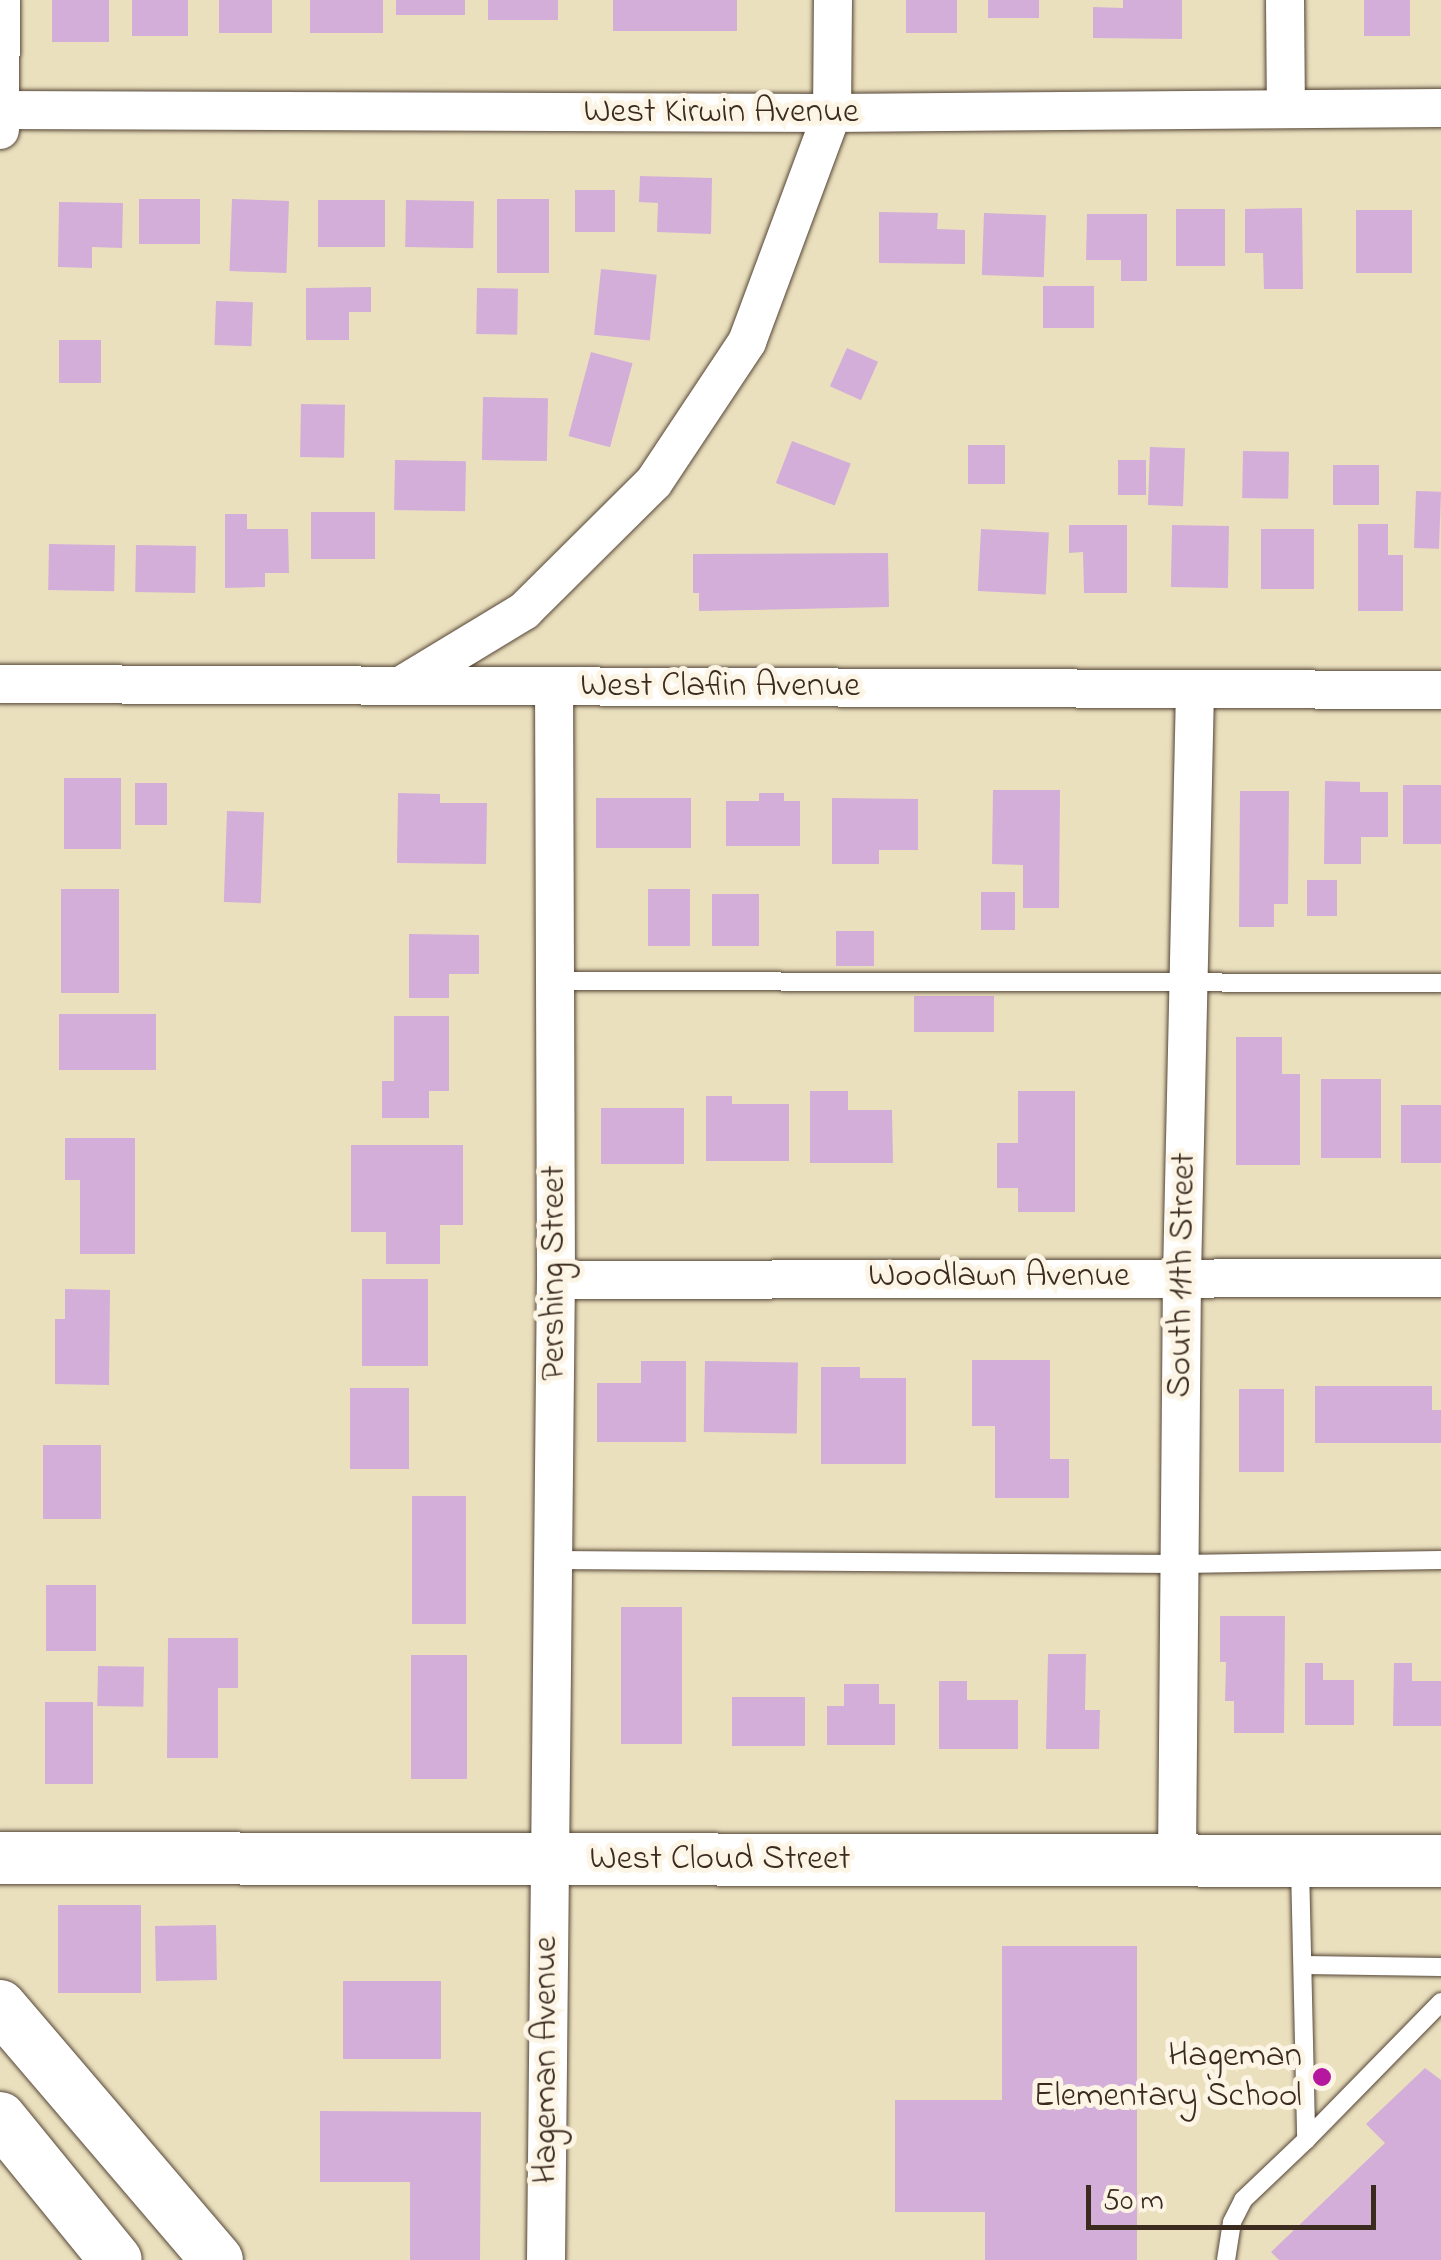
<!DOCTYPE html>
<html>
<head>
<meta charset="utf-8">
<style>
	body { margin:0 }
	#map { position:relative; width:1441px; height:2260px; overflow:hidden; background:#eae0be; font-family:"Indie Flower",sans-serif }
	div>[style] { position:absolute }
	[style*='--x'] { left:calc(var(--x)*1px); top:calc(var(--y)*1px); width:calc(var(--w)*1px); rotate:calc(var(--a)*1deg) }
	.building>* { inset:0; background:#d3aed9; transform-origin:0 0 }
	.roads { filter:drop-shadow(0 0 2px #554536) drop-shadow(0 0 2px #554536) }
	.lane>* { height:18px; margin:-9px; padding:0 9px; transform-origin:9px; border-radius:9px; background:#fff }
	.street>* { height:38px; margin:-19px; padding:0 19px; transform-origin:19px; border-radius:19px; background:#fff }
	.secondary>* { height:52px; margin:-26px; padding:0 26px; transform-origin:26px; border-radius:26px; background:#fff }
	.dots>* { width:28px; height:28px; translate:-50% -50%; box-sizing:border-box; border:5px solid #fcf5e5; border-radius:50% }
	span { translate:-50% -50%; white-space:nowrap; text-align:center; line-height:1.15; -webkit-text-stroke:10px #fcf5e5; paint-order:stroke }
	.street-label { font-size:35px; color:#3b2a1e }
	.poi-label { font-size:35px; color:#3b2a1e }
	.right { translate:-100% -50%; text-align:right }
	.scale { position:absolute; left:1086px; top:2185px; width:290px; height:45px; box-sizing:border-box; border:5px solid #3b2a1e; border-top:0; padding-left:12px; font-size:30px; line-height:35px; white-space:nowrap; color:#3b2a1e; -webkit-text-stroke:8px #fcf5e5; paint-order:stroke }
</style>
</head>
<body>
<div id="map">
	<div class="building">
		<i style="left:52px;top:0;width:57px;height:42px"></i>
		<i style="left:132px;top:0;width:56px;height:36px"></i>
		<i style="left:219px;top:0;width:53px;height:33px"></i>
		<i style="left:310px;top:0;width:73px;height:33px"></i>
		<i style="left:396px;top:0;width:69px;height:15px"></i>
		<i style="left:488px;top:0;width:70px;height:20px"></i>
		<i style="left:613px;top:0;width:124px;height:31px"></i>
		<i style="left:906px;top:0;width:51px;height:33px"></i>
		<i style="left:988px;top:0;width:51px;height:18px"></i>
		<i style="clip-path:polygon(1123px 0,1182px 0,1182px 39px,1093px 38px,1093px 7px,1123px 8px)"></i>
		<i style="left:1364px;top:0;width:46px;height:36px"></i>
		<i style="clip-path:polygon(640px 176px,712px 178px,711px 234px,657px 232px,658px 203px,639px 202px)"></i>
		<i style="left:575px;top:190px;width:40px;height:42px"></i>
		<i style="left:139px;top:199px;width:61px;height:45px"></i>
		<i style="left:232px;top:199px;width:57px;height:72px;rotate:2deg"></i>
		<i style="left:497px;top:199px;width:52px;height:74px"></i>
		<i style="left:318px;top:200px;width:67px;height:47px"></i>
		<i style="left:406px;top:200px;width:68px;height:47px;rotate:1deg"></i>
		<i style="clip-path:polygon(59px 202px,123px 203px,122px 248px,92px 247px,92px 268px,58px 267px)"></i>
		<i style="clip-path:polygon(1302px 208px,1303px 289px,1264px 289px,1263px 253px,1245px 253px,1245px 209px)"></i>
		<i style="left:1176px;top:209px;width:49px;height:57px"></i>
		<i style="left:1356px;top:210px;width:56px;height:63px"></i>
		<i style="clip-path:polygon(879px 212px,938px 213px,937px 229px,965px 230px,965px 264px,879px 263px)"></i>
		<i style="left:984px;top:213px;width:62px;height:62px;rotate:2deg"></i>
		<i style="clip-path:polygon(1087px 214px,1147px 214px,1147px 281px,1121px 281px,1121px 260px,1086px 260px)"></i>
		<i style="left:601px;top:269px;width:56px;height:66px;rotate:6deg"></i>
		<i style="left:1043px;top:286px;width:51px;height:42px"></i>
		<i style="clip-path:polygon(371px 287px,371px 312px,349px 312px,349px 340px,306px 340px,306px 288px)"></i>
		<i style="left:477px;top:288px;width:41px;height:46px;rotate:1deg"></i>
		<i style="left:216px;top:301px;width:37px;height:44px;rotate:2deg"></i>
		<i style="left:59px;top:340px;width:42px;height:43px"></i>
		<i style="left:847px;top:348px;width:34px;height:42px;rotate:24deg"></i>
		<i style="left:591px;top:352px;width:43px;height:87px;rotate:15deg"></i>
		<i style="left:483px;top:397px;width:65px;height:63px;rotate:1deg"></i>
		<i style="left:301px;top:404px;width:44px;height:53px;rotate:1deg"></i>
		<i style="left:792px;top:441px;width:63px;height:45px;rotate:21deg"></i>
		<i style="left:968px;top:445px;width:37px;height:39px"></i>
		<i style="left:1150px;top:447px;width:35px;height:58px;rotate:2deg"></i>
		<i style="left:1243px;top:451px;width:46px;height:47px;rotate:1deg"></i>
		<i style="left:395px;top:460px;width:71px;height:50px;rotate:1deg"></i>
		<i style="left:1118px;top:460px;width:28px;height:35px"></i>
		<i style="left:1333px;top:465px;width:46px;height:40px"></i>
		<i style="left:1416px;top:491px;width:25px;height:57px;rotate:2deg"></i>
		<i style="left:311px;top:512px;width:64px;height:47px"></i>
		<i style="clip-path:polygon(225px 514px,247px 514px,247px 529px,288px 529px,289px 573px,265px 573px,265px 587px,225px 588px)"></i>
		<i style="clip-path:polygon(1358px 524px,1388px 524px,1388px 555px,1403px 555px,1403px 611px,1358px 611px)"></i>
		<i style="clip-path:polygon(1069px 525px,1127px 525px,1127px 593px,1084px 593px,1083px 552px,1069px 553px)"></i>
		<i style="left:1172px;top:525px;width:57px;height:62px;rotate:1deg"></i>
		<i style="left:981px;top:529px;width:68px;height:62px;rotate:3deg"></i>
		<i style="left:1261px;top:529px;width:53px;height:60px"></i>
		<i style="left:49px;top:544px;width:66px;height:46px;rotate:1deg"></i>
		<i style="left:136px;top:545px;width:60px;height:47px;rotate:1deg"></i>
		<i style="clip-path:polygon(888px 553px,889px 607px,699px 611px,699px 593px,693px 593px,693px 554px)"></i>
		<i style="left:64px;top:778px;width:57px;height:71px"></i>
		<i style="clip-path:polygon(1325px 781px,1360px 782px,1360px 792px,1388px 792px,1388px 837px,1361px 837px,1361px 864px,1324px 864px)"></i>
		<i style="left:135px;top:783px;width:32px;height:42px"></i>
		<i style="left:1403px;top:785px;width:38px;height:59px"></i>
		<i style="clip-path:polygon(993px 790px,1060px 790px,1059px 908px,1023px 908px,1023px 865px,992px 864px)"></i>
		<i style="clip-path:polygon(1240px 791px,1289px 791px,1288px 904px,1274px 904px,1274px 927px,1239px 927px)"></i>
		<i style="clip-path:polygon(398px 793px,440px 794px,440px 803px,487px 803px,486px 864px,397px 863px)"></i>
		<i style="clip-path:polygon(759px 793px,784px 793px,784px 801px,800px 801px,800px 846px,726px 846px,726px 801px,759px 801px)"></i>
		<i style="left:596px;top:798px;width:95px;height:50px"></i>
		<i style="clip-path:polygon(832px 798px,918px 799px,918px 850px,879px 850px,879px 864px,832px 864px)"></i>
		<i style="left:227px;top:811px;width:37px;height:91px;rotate:2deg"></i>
		<i style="left:1307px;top:880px;width:30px;height:36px"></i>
		<i style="left:61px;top:889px;width:58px;height:104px"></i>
		<i style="left:648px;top:889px;width:42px;height:57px"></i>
		<i style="left:981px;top:892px;width:34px;height:38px"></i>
		<i style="left:712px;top:894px;width:47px;height:52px"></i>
		<i style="left:836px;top:931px;width:38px;height:35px"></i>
		<i style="clip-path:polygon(409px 934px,479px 935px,479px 974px,449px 974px,449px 998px,409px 998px)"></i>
		<i style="left:914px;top:996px;width:80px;height:36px"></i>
		<i style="left:59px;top:1014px;width:97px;height:56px"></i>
		<i style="clip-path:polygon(394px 1016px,449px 1016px,449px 1091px,429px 1091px,429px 1118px,382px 1118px,382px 1081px,394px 1081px)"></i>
		<i style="clip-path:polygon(1236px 1037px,1282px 1037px,1282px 1074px,1300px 1074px,1300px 1165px,1236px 1165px)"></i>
		<i style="left:1321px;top:1079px;width:60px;height:79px"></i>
		<i style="clip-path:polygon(810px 1091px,848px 1091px,848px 1110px,892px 1110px,893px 1163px,810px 1163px)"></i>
		<i style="clip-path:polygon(1018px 1091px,1075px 1091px,1075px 1212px,1018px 1212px,1018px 1188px,997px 1188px,997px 1143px,1018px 1143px)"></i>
		<i style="clip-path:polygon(706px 1096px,732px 1096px,732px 1104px,789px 1104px,789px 1161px,706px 1161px)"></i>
		<i style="left:1401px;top:1105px;width:40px;height:58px"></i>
		<i style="left:601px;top:1108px;width:83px;height:56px"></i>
		<i style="clip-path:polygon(65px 1138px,135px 1138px,135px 1254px,80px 1254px,80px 1180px,65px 1180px)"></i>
		<i style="clip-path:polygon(351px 1145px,463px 1145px,463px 1225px,440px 1225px,440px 1264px,386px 1264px,386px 1232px,351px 1232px)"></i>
		<i style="left:362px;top:1279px;width:66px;height:87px"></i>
		<i style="clip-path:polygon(65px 1289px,110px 1290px,109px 1385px,55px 1384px,55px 1319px,65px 1319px)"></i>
		<i style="clip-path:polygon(972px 1360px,1050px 1360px,1050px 1459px,1069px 1459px,1069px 1498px,995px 1498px,995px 1426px,972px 1426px)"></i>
		<i style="clip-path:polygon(641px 1361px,686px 1361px,686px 1442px,597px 1442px,597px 1383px,641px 1383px)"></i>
		<i style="left:705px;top:1361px;width:93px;height:71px;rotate:1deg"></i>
		<i style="clip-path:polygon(821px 1367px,860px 1367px,860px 1378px,906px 1378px,906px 1464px,821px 1464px)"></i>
		<i style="clip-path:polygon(1315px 1386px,1432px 1386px,1432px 1410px,1441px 1410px,1441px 1443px,1315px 1443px)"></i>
		<i style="left:350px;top:1388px;width:59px;height:81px"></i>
		<i style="left:1239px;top:1389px;width:45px;height:83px"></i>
		<i style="left:43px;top:1445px;width:58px;height:74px"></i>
		<i style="left:412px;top:1496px;width:54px;height:128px"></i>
		<i style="left:46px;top:1585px;width:50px;height:66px"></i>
		<i style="left:621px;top:1607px;width:61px;height:137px"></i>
		<i style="clip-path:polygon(1220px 1616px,1285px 1616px,1284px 1733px,1234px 1733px,1234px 1701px,1225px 1701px,1226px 1662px,1220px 1662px)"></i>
		<i style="clip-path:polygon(168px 1638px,238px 1638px,238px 1688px,218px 1688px,218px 1758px,167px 1758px)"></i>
		<i style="clip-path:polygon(1048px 1654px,1086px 1654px,1085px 1710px,1100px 1710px,1099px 1749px,1046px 1749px)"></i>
		<i style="left:411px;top:1655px;width:56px;height:124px"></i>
		<i style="clip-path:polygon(1305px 1663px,1323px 1663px,1323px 1680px,1354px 1680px,1354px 1725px,1305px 1725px)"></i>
		<i style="clip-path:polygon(1394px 1663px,1412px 1663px,1412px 1681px,1441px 1681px,1441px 1726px,1393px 1726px)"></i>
		<i style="left:98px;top:1666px;width:46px;height:40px;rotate:1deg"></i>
		<i style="clip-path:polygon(939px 1681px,967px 1681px,967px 1700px,1018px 1700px,1018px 1749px,939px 1749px)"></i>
		<i style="clip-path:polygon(844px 1684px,879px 1684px,879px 1704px,895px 1704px,895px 1745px,827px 1745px,827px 1706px,844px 1706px)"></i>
		<i style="left:732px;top:1697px;width:73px;height:49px"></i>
		<i style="left:45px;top:1702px;width:48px;height:82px"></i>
		<i style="left:58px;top:1905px;width:83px;height:88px"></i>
		<i style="left:216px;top:1925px;width:55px;height:61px;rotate:89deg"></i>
		<i style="clip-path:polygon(1002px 1946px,1137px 1946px,1137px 2260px,985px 2260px,985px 2212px,895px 2212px,895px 2100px,1002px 2100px)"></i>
		<i style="left:343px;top:1981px;width:98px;height:78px"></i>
		<i style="clip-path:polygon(1425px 2068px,1441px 2080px,1441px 2260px,1279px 2260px,1271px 2252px,1385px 2143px,1366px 2124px)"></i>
		<i style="clip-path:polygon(320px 2111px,481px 2112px,480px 2260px,410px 2260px,410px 2182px,320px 2182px)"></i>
	</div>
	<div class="roads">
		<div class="lane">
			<i style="--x:555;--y:981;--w:886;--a:0.13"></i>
			<i style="--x:552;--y:1560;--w:628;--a:0.36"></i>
			<i style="--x:1180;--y:1564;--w:261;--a:-0.9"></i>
			<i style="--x:1300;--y:1866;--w:274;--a:88.7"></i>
			<i style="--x:1306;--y:2140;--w:193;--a:-45.6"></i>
			<i style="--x:1303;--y:1965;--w:138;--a:0.8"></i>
			<i style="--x:1226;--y:2260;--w:38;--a:-81"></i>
			<i style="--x:1232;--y:2222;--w:25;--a:-63"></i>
			<i style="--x:1243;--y:2200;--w:87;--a:-43.6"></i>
		</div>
		<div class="street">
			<i style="--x:1285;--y:0;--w:108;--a:89.5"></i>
			<i style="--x:1;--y:110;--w:831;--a:0.21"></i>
			<i style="--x:832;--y:113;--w:609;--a:-0.47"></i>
			<i style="--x:0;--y:130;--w:130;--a:-89.6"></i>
			<i style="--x:0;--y:684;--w:1441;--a:0.24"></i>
			<i style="--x:402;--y:685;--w:143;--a:-31.2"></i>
			<i style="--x:524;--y:611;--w:183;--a:-44.8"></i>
			<i style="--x:654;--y:482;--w:168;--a:-56.4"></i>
			<i style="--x:747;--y:342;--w:244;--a:-69.6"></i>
			<i style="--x:832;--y:113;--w:113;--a:-89.5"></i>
			<i style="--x:556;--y:1280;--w:885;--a:-0.13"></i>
			<i style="--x:1177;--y:1860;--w:584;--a:-89.51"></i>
			<i style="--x:1182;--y:1276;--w:586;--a:-88.73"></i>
			<i style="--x:546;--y:2260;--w:980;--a:-89.42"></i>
			<i style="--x:556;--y:1280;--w:593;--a:-90.19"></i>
		</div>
		<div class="secondary">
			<i style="--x:0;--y:1858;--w:1441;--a:0.12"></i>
			<i style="--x:0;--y:2006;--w:334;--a:49.5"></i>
			<i style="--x:0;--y:2118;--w:183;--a:50.8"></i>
		</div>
	</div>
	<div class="dots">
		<i style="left:1322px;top:2077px;background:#b5179e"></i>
	</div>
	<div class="street-label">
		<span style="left:721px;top:113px">West Kirwin Avenue</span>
		<span style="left:720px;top:687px">West Claflin Avenue</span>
		<span style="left:555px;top:1273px;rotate:-90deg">Pershing Street</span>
		<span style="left:1183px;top:1275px;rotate:-89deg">South 11th Street</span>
		<span style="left:999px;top:1277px">Woodlawn Avenue</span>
		<span style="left:720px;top:1860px">West Cloud Street</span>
		<span style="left:547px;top:2060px;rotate:-90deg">Hageman Avenue</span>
	</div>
	<div class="poi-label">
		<span class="right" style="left:1302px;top:2077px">Hageman<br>Elementary School</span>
	</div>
	<div class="scale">50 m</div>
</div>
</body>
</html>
